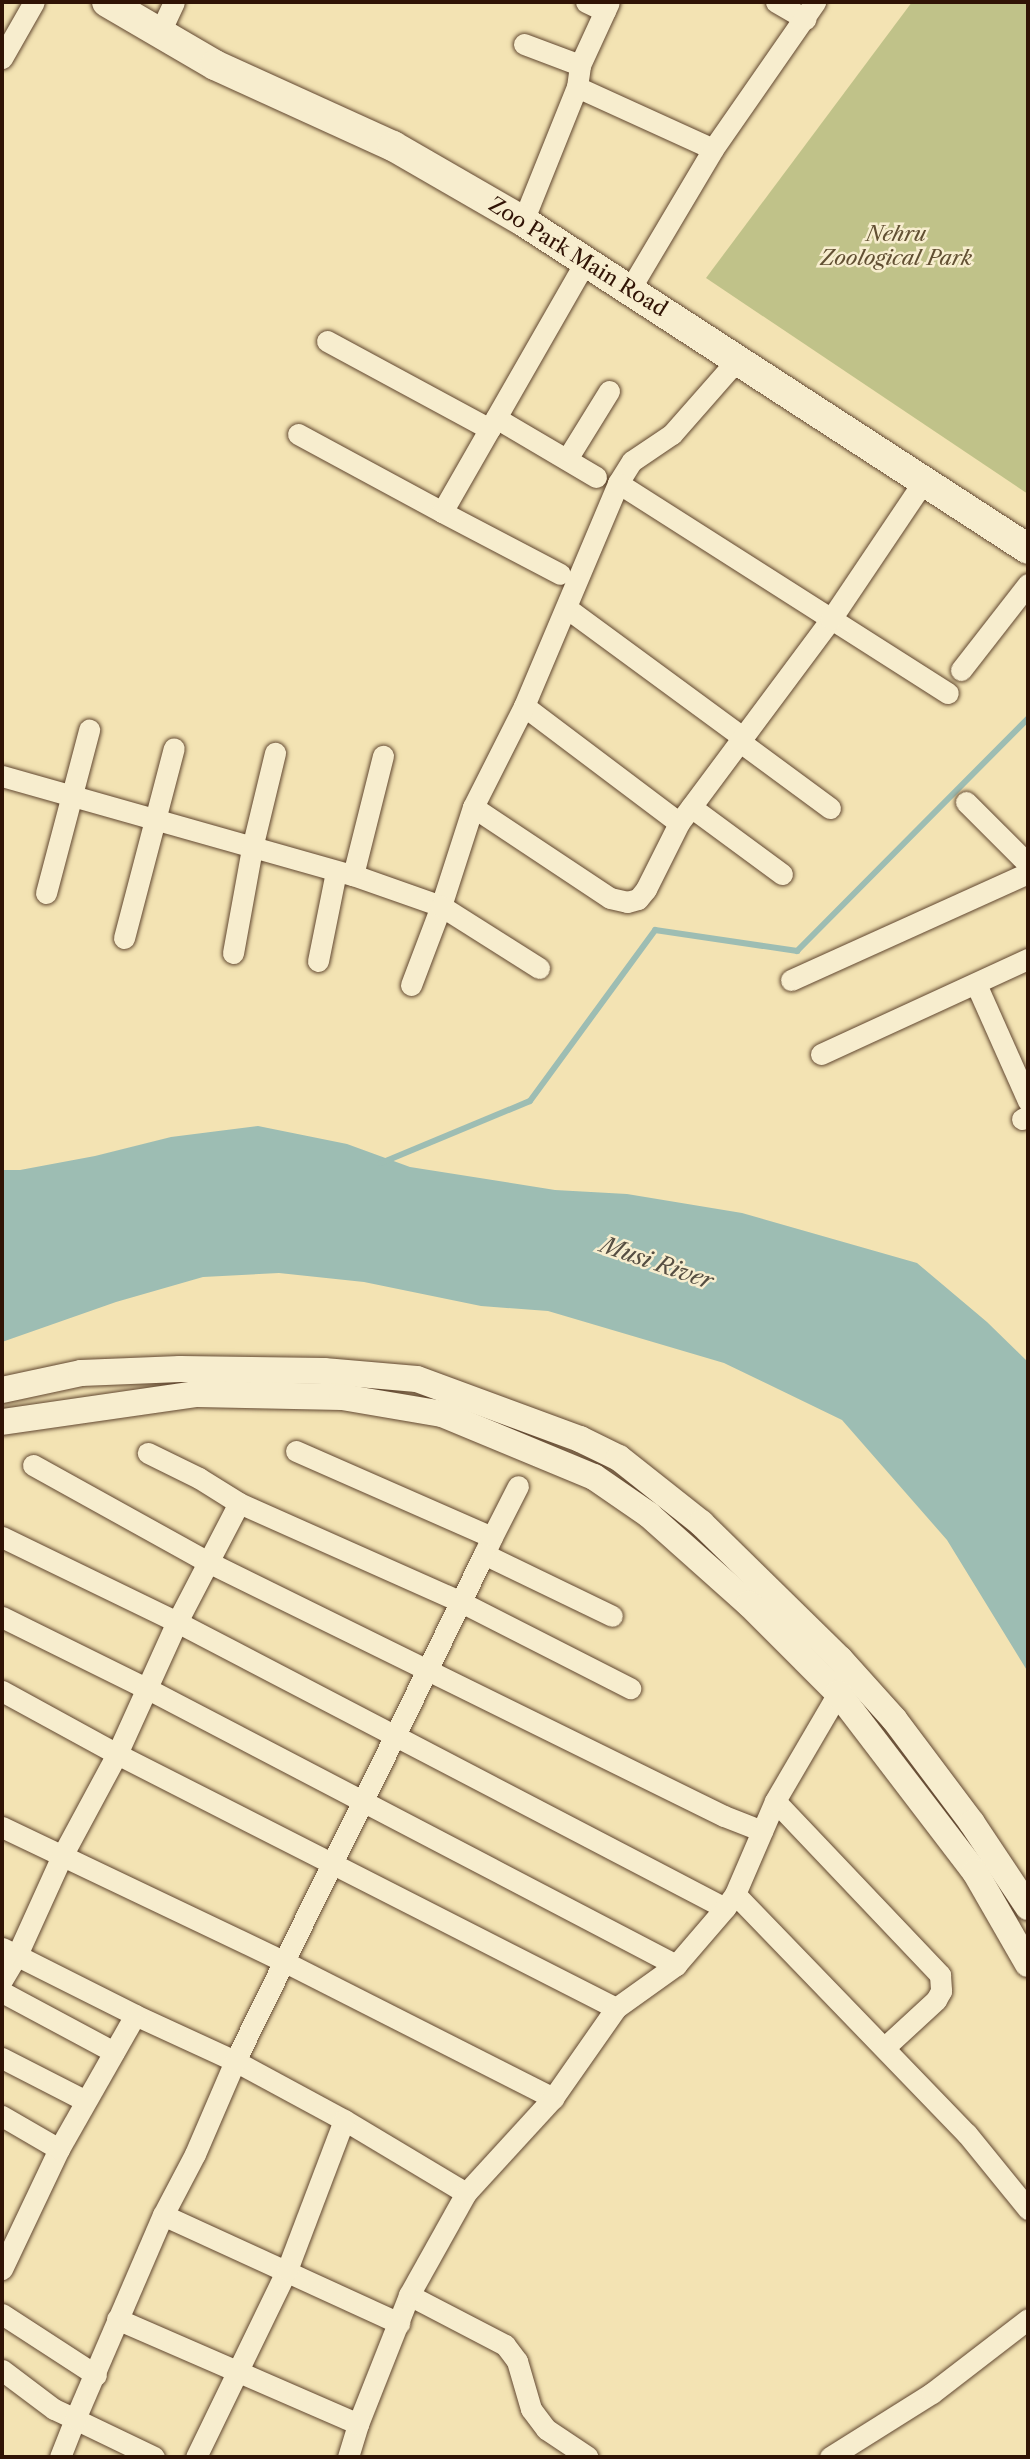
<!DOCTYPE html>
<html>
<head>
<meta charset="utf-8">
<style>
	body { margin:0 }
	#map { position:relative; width:1030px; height:2459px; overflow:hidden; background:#f3e3b3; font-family:"Libre Caslon Text",serif }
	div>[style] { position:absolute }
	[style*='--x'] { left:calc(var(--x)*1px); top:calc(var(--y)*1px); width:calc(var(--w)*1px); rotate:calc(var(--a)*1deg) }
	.green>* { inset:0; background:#c0c289 }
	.water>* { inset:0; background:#9dbdb3 }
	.stream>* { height:6px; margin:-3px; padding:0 3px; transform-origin:3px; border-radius:3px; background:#9dbdb3 }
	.roads { filter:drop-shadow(0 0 2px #614730) drop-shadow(0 0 2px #614730) }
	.minor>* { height:21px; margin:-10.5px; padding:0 10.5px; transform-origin:10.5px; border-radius:10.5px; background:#f7edce }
	.tertiary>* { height:26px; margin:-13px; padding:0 13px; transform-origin:13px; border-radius:13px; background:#f7edce }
	.secondary>* { height:30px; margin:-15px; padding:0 15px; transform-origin:15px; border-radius:15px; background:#f7edce }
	span { translate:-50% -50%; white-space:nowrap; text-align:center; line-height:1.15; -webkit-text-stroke:5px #f7edce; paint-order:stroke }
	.park-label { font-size:21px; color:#625033; font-style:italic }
	.street-label { font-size:21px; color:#301305 }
	.water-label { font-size:23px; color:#564e42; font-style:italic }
	.frame { position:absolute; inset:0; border:4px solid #301305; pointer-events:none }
</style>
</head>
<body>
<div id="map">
	<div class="green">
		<i style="clip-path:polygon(912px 2px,1028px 2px,1028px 494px,706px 278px)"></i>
	</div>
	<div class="water">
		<i style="clip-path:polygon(258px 1126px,347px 1144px,410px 1167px,555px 1190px,627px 1194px,742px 1213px,917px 1263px,987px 1322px,1028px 1362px,1028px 1672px,947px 1540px,842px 1420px,724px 1363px,548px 1311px,481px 1306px,364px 1282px,279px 1273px,203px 1277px,116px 1302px,2px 1342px,2px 1170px,20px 1170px,95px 1156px,171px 1137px)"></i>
	</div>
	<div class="stream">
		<i style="--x:381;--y:1163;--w:161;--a:-22.6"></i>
		<i style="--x:530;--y:1101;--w:212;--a:-53.8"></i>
		<i style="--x:655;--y:930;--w:144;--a:8.4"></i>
		<i style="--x:797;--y:951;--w:328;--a:-45.2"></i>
	</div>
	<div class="roads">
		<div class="minor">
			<i style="--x:586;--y:2;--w:21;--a:25"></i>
			<i style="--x:776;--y:2;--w:34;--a:30"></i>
			<i style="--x:160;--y:32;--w:33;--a:-65"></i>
			<i style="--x:524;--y:44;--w:60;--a:20.6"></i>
			<i style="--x:2;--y:58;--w:64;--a:-60.3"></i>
			<i style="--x:577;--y:87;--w:149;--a:24.5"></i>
			<i style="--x:523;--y:221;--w:144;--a:-68.1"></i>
			<i style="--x:577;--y:87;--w:22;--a:-82"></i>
			<i style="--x:580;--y:65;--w:69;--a:-65.3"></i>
			<i style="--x:630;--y:289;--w:163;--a:-59.3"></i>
			<i style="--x:713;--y:149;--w:179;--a:-55.2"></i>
			<i style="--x:327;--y:341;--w:185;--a:28.4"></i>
			<i style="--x:496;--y:418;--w:116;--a:30.5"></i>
			<i style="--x:298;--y:434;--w:164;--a:28.4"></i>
			<i style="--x:442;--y:512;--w:289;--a:-60.2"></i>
			<i style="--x:567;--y:459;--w:80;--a:-58.3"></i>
			<i style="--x:618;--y:483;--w:26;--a:-58"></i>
			<i style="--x:632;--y:461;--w:48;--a:-34"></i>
			<i style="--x:672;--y:434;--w:98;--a:-48.7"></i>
			<i style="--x:442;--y:512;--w:133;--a:27.7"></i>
			<i style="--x:568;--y:609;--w:215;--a:36.3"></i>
			<i style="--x:961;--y:670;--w:109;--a:-52.1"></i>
			<i style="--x:524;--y:706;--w:194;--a:37"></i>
			<i style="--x:739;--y:741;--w:113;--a:36.4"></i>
			<i style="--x:2;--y:776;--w:365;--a:15.8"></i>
			<i style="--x:353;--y:875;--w:93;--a:19.4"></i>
			<i style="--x:441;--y:906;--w:104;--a:-72.1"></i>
			<i style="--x:473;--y:807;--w:113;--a:-63.2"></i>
			<i style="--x:524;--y:706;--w:242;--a:-67.1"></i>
			<i style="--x:618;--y:483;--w:391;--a:32.5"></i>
			<i style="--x:966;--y:802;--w:88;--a:45"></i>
			<i style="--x:473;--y:807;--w:164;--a:33.6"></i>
			<i style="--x:610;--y:898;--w:17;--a:13"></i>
			<i style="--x:627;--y:902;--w:11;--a:-15"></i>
			<i style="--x:638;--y:899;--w:13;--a:-51"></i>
			<i style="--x:646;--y:889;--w:74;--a:-63.4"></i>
			<i style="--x:679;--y:823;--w:254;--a:-53.3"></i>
			<i style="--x:831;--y:619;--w:165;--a:-56.1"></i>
			<i style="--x:691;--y:807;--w:113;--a:36.4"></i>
			<i style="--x:353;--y:875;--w:123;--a:-75.9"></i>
			<i style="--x:46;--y:893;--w:169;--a:-75.2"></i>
			<i style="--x:124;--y:938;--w:196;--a:-75.3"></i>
			<i style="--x:233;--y:953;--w:107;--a:-79.7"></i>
			<i style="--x:252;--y:848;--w:98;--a:-76.4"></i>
			<i style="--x:318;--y:961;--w:91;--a:-78.6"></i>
			<i style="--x:791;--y:980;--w:260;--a:-24.3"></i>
			<i style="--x:976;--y:984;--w:128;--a:66"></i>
			<i style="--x:411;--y:985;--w:85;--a:-69.2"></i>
			<i style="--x:441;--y:906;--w:116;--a:32.3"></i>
			<i style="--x:821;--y:1054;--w:228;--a:-24.7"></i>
			<i style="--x:1022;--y:1119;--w:7;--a:-27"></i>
			<i style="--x:296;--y:1451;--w:214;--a:23.7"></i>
			<i style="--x:492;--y:1537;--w:19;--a:115"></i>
			<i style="--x:484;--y:1554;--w:142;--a:25.8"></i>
			<i style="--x:33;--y:1465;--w:200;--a:29"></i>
			<i style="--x:208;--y:1562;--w:575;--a:26.21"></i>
			<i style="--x:724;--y:1816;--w:41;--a:21.5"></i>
			<i style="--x:239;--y:1503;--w:243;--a:24"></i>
			<i style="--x:461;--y:1602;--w:190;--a:27"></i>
			<i style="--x:2;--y:1537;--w:195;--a:25.9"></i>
			<i style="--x:177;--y:1622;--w:618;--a:27.56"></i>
			<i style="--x:492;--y:1537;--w:57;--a:-63"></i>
			<i style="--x:2;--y:1617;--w:163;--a:26.3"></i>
			<i style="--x:148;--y:1689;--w:596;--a:27.6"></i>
			<i style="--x:2;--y:1691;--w:131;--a:28.7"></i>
			<i style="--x:117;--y:1754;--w:560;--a:26.98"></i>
			<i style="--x:775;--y:1801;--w:240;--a:46.5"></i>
			<i style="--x:940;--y:1975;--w:16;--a:86"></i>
			<i style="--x:941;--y:1991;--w:10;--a:119"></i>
			<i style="--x:936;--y:2000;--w:69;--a:137.3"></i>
			<i style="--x:2;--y:1827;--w:314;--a:25.5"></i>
			<i style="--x:285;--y:1962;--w:301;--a:26.9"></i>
			<i style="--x:735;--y:1894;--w:334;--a:46"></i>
			<i style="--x:967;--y:2134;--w:97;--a:50.9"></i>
			<i style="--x:2;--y:1948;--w:149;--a:26.7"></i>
			<i style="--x:135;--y:2015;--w:110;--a:24.7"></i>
			<i style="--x:235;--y:2061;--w:124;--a:28.4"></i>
			<i style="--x:344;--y:2120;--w:142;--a:30.9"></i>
			<i style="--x:2;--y:1980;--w:29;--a:-59"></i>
			<i style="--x:17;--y:1955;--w:109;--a:-65.6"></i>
			<i style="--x:62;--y:1856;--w:116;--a:-61.7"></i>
			<i style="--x:117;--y:1754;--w:145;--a:-65.6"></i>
			<i style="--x:177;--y:1622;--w:134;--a:-62.5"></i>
			<i style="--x:239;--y:1503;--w:47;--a:-148"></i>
			<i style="--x:199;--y:1478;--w:57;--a:-153.9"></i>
			<i style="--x:2;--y:1992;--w:127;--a:28.2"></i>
			<i style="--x:2;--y:2058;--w:94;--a:27.1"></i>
			<i style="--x:2;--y:2116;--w:66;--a:30.1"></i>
			<i style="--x:163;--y:2215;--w:260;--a:24.6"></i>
			<i style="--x:2;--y:2269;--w:133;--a:-64.6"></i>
			<i style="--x:59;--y:2149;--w:154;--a:-60.4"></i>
			<i style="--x:409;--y:2295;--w:108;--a:27.5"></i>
			<i style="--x:505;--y:2345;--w:20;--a:53"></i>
			<i style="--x:517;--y:2361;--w:50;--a:73.7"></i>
			<i style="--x:531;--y:2409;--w:25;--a:53"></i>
			<i style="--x:546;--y:2429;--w:50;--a:33.7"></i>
			<i style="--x:2;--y:2314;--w:112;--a:33"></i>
			<i style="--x:117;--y:2319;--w:263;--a:23.5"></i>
			<i style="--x:2;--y:2370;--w:65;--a:36.9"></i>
			<i style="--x:54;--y:2409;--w:23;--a:25"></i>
			<i style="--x:75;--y:2419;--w:41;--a:111.5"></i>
			<i style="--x:154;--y:2457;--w:88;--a:-154.3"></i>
			<i style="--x:75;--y:2419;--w:222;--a:-66.7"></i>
			<i style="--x:163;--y:2215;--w:69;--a:-62.3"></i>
			<i style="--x:195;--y:2154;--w:101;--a:-66.7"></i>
			<i style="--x:235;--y:2061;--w:565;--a:-63.84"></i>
			<i style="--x:196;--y:2457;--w:208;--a:-64.1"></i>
			<i style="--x:287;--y:2270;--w:160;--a:-69.2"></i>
			<i style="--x:348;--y:2457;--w:34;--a:-73"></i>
			<i style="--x:358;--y:2424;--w:139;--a:-68.4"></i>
			<i style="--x:409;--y:2295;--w:117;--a:-60.8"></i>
			<i style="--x:466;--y:2193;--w:129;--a:-47.5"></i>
			<i style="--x:553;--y:2098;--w:110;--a:-55"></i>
			<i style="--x:616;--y:2008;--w:74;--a:-35.6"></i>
			<i style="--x:676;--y:1965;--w:75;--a:-49.3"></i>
			<i style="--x:725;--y:1908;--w:17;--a:-54"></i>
			<i style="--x:735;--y:1894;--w:101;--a:-66.7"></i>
			<i style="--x:775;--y:1801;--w:125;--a:-59.7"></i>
			<i style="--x:830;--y:2457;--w:120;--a:-32.1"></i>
			<i style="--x:932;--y:2393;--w:121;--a:-37.6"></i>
		</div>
		<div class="tertiary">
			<i style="--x:2;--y:1390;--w:81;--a:-12.1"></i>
			<i style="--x:81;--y:1373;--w:99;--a:-2.3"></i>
			<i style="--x:180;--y:1369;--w:144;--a:0.8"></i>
			<i style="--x:324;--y:1371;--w:93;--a:4.9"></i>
			<i style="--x:417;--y:1379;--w:174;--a:20.2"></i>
			<i style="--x:580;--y:1439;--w:43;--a:26"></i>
			<i style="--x:619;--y:1458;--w:105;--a:38.4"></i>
			<i style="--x:701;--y:1523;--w:194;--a:44.4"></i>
			<i style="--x:840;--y:1659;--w:81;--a:48"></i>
			<i style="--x:894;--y:1719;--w:130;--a:53.1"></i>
			<i style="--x:972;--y:1823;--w:101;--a:56.3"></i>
			<i style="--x:2;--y:1422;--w:197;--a:-8.2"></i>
			<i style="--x:197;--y:1394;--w:145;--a:1.2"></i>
			<i style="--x:342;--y:1397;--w:101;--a:9.6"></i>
			<i style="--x:442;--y:1414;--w:165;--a:22.5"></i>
			<i style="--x:594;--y:1477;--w:67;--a:34.6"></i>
			<i style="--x:649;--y:1515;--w:134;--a:41.7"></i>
			<i style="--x:749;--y:1604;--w:126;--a:45"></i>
			<i style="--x:838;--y:1693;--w:225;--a:52.6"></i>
			<i style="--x:975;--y:1872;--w:106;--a:60.1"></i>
		</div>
		<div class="secondary">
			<i style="--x:107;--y:2;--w:125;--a:30.3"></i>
			<i style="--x:215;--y:65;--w:196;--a:24.5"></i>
			<i style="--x:393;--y:146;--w:150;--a:30"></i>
			<i style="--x:523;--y:221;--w:602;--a:33"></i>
		</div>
	</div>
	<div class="park-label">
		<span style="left:896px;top:246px">Nehru<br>Zoological Park</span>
	</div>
	<div class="street-label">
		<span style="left:578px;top:257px;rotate:32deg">Zoo Park Main Road</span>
	</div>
	<div class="water-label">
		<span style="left:657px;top:1263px;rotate:19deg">Musi River</span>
	</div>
	<div class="frame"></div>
</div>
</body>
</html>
